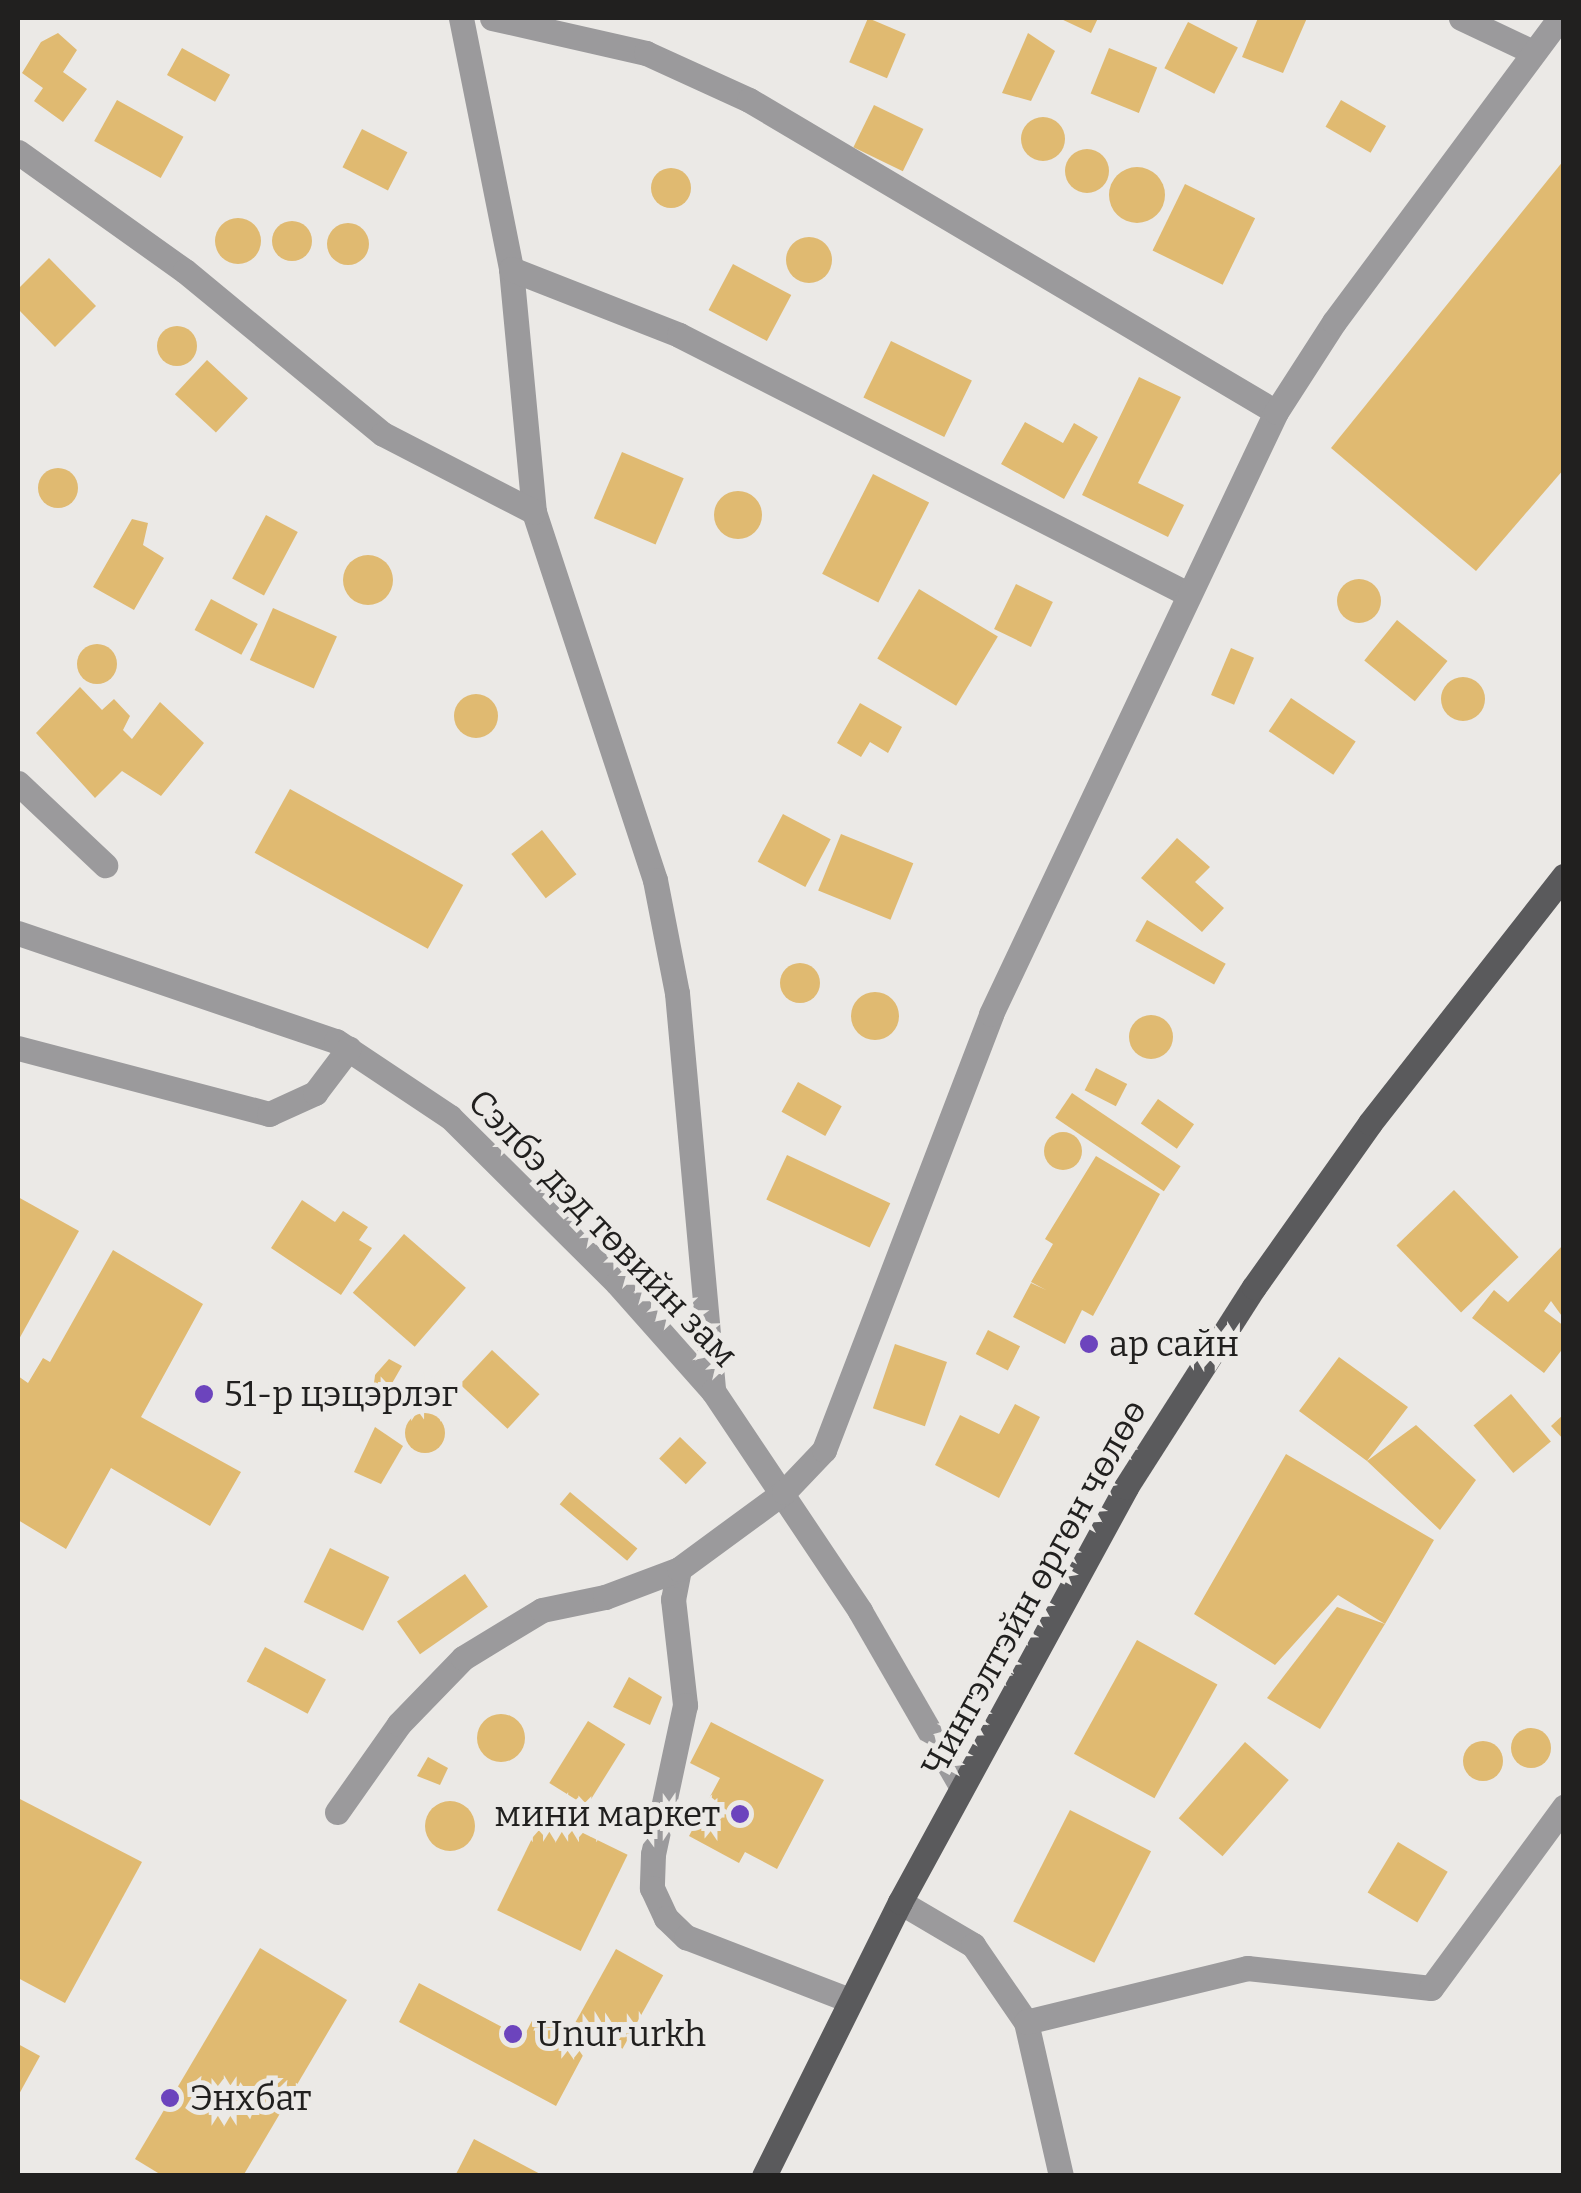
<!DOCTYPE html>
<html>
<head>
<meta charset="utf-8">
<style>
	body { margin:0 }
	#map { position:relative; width:1581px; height:2193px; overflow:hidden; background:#ebe9e6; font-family:Bitter,serif }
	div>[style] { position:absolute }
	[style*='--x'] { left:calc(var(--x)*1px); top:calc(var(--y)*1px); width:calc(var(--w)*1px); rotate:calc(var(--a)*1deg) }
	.building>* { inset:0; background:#e0ba71; transform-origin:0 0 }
	.round { border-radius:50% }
	.minor>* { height:25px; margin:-12.5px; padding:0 12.5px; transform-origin:12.5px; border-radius:12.5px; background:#9b9a9c }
	.major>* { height:25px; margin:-12.5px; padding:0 12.5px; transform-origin:12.5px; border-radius:12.5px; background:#5a5a5c }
	.dots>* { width:28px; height:28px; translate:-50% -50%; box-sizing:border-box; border:5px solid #ebe9e6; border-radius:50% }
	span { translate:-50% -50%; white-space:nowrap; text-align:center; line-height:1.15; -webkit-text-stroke:10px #ebe9e6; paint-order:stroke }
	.street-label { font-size:35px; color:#21201f }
	.poi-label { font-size:35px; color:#21201f }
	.left { translate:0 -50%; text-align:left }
	.right { translate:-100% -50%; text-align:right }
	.frame { position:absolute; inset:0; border:20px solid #21201f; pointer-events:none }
</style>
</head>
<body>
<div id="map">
	<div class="building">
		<i style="left:868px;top:18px;width:41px;height:48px;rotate:23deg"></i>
		<i style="clip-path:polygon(1059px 18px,1098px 18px,1091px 33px)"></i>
		<i style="clip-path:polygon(1258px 18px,1307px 18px,1283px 73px,1242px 57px)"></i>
		<i style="left:1188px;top:22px;width:56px;height:52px;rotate:27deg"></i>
		<i style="clip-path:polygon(58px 33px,77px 50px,63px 72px,87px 89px,63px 122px,34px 101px,43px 88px,22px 73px,41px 42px)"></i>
		<i style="clip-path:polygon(1028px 33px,1055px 51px,1031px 101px,1002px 93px)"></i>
		<i style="left:182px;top:48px;width:55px;height:31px;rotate:29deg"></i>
		<i style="left:1109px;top:48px;width:52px;height:49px;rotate:22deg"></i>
		<i style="left:117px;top:100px;width:76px;height:47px;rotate:29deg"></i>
		<i style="left:1341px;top:100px;width:52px;height:31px;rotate:30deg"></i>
		<i style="left:874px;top:105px;width:55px;height:47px;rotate:26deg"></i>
		<i class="round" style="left:1021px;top:117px;width:44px;height:44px"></i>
		<i style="left:362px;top:129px;width:51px;height:43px;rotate:27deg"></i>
		<i class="round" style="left:1065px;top:149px;width:44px;height:44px"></i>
		<i style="clip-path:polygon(1564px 160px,1564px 469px,1476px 571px,1331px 448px)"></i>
		<i class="round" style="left:1109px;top:167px;width:56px;height:56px"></i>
		<i class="round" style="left:651px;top:168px;width:40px;height:40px"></i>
		<i style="left:1185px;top:184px;width:78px;height:74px;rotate:26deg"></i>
		<i class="round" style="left:215px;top:218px;width:46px;height:46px"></i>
		<i class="round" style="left:272px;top:221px;width:40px;height:40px"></i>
		<i class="round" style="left:327px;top:223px;width:42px;height:42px"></i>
		<i class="round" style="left:786px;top:237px;width:46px;height:46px"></i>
		<i style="clip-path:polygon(49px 258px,96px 306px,55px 347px,18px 309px,18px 289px)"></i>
		<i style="left:733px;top:264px;width:66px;height:52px;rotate:28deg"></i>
		<i class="round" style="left:157px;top:326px;width:40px;height:40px"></i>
		<i style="left:891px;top:341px;width:90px;height:63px;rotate:26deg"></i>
		<i style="left:207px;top:360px;width:56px;height:47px;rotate:43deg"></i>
		<i style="clip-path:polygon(1139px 377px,1181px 397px,1138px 483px,1184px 505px,1168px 537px,1082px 495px)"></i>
		<i style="clip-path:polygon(1025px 422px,1063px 443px,1074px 423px,1098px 437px,1064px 499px,1001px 464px)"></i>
		<i style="left:622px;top:452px;width:67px;height:72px;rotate:23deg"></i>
		<i class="round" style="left:38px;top:468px;width:40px;height:40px"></i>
		<i style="left:873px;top:474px;width:63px;height:112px;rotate:27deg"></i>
		<i class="round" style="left:714px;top:491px;width:48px;height:48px"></i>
		<i style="left:266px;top:515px;width:36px;height:72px;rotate:28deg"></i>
		<i style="clip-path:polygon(132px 519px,148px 523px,143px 545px,164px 558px,134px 610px,93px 587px)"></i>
		<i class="round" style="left:343px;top:555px;width:50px;height:50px"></i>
		<i class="round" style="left:1337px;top:579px;width:44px;height:44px"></i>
		<i style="left:1016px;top:584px;width:41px;height:50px;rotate:26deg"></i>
		<i style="left:919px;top:589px;width:92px;height:81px;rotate:31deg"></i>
		<i style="left:211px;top:599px;width:53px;height:35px;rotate:28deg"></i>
		<i style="left:273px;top:608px;width:70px;height:57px;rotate:24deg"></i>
		<i style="left:1397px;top:620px;width:65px;height:52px;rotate:39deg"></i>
		<i class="round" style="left:77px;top:644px;width:40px;height:40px"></i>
		<i style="left:1231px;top:648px;width:25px;height:51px;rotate:23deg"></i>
		<i class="round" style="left:1441px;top:677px;width:44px;height:44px"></i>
		<i style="clip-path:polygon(80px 687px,102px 710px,114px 699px,130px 716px,123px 730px,132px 739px,160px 702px,204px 743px,161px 796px,122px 771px,95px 798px,36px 733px)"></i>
		<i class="round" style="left:454px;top:694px;width:44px;height:44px"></i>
		<i style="left:1291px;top:698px;width:78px;height:40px;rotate:34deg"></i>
		<i style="clip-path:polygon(860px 703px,902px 727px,888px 753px,870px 742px,861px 757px,837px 743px)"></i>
		<i style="left:290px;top:789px;width:198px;height:73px;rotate:29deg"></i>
		<i style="left:783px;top:814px;width:54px;height:54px;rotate:28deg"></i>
		<i style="left:542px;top:830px;width:56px;height:39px;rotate:52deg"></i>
		<i style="left:841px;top:834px;width:78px;height:61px;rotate:22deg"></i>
		<i style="clip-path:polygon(1177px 838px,1210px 867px,1195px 882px,1224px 908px,1202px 932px,1141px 878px)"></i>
		<i style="left:1147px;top:920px;width:90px;height:24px;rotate:29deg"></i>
		<i class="round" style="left:780px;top:963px;width:40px;height:40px"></i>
		<i class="round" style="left:851px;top:992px;width:48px;height:48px"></i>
		<i class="round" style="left:1129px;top:1015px;width:44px;height:44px"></i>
		<i style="left:1096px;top:1068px;width:35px;height:25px;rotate:27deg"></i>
		<i style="left:798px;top:1082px;width:50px;height:34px;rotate:29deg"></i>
		<i style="left:1072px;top:1093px;width:131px;height:30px;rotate:34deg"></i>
		<i style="left:1158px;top:1099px;width:44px;height:30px;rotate:35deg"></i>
		<i class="round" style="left:1044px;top:1132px;width:38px;height:38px"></i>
		<i style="left:787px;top:1155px;width:114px;height:49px;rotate:25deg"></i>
		<i style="clip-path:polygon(1096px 1156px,1160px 1194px,1093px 1316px,1082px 1310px,1065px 1344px,1013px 1317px,1031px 1283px,1046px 1290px,1031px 1282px,1053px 1244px,1045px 1239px)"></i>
		<i style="left:1454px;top:1190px;width:93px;height:80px;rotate:46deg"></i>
		<i style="clip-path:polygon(18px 1197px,79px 1231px,18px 1341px)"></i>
		<i style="clip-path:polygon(302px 1200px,335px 1222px,343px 1211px,368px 1227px,359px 1240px,372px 1248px,341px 1295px,271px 1248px)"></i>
		<i style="left:404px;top:1234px;width:82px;height:78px;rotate:41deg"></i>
		<i style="clip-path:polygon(1564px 1244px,1564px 1319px,1551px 1301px,1544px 1311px,1564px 1326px,1564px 1347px,1544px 1373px,1472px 1318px,1494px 1290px,1508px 1302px)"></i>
		<i style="clip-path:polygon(113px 1250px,203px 1304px,141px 1417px,241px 1472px,210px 1526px,111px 1468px,66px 1549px,18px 1520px,18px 1376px,28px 1383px,43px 1358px,50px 1362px)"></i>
		<i style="left:988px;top:1330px;width:36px;height:27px;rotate:27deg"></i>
		<i style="left:895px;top:1344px;width:55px;height:68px;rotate:19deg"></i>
		<i style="left:492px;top:1350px;width:65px;height:47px;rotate:43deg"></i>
		<i style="clip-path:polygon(1339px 1357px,1408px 1407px,1367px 1461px,1416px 1425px,1476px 1480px,1440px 1530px,1367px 1461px,1299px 1411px)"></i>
		<i style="clip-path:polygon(389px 1359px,402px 1366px,380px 1404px,359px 1393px)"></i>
		<i style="left:1511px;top:1394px;width:62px;height:49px;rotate:50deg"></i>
		<i style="clip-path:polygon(1015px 1404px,1040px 1417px,999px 1498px,935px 1465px,960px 1415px,999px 1434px)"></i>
		<i class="round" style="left:405px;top:1413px;width:40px;height:40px"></i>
		<i style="clip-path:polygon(1564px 1414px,1564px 1440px,1551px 1426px)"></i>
		<i style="clip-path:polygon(375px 1427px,403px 1446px,381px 1484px,354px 1472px)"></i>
		<i style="left:680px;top:1437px;width:37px;height:30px;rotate:44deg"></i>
		<i style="clip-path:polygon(1286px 1454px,1434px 1540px,1385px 1624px,1338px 1595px,1275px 1665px,1194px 1614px)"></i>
		<i style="left:570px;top:1492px;width:88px;height:16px;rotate:40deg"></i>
		<i style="left:330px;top:1548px;width:66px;height:60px;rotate:26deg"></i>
		<i style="left:465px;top:1574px;width:40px;height:83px;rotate:55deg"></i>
		<i style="clip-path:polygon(1337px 1607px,1385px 1624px,1320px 1729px,1267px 1698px)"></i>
		<i style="left:1137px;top:1640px;width:92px;height:130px;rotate:29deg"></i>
		<i style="left:265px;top:1647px;width:69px;height:39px;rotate:28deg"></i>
		<i style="clip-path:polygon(629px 1677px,662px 1697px,650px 1725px,613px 1707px)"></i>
		<i class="round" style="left:477px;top:1714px;width:48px;height:48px"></i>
		<i style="left:588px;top:1721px;width:44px;height:73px;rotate:32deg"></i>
		<i style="clip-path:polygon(711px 1722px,824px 1780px,777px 1869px,745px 1852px,739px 1863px,689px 1836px,720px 1778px,690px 1763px)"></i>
		<i class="round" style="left:1511px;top:1728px;width:40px;height:40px"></i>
		<i class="round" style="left:1463px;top:1741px;width:40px;height:40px"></i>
		<i style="left:1245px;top:1742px;width:58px;height:101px;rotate:41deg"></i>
		<i style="clip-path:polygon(428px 1757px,448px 1768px,440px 1785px,417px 1776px)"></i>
		<i style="clip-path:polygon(18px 1798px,142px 1862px,65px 2003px,18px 1978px)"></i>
		<i class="round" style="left:425px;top:1801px;width:50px;height:50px"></i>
		<i style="left:1070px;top:1810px;width:91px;height:125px;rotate:27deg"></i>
		<i style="left:544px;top:1814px;width:93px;height:107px;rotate:26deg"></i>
		<i style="left:1398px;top:1842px;width:58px;height:59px;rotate:31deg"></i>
		<i style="clip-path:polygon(260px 1948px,347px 2000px,243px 2176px,163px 2176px,135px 2159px)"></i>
		<i style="left:616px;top:1949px;width:54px;height:84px;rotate:29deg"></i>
		<i style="clip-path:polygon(419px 1983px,523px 2038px,534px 2017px,588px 2046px,556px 2106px,399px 2022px)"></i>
		<i style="clip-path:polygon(18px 2044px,40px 2056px,18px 2096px)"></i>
		<i style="clip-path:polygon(474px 2139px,544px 2176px,455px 2176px)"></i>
	</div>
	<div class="minor">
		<i style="--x:461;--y:18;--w:256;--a:78.7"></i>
		<i style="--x:511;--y:269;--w:244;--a:84.6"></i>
		<i style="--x:534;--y:512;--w:387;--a:71.8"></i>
		<i style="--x:655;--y:880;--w:115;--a:79"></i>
		<i style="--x:677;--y:993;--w:400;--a:84.8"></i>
		<i style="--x:492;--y:18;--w:158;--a:12.8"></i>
		<i style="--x:646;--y:53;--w:113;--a:24.5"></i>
		<i style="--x:749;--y:100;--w:612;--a:30.63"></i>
		<i style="--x:1461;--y:18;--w:80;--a:25.3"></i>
		<i style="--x:18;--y:152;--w:205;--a:35.5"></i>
		<i style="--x:185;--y:271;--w:256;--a:39.5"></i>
		<i style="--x:383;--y:434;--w:170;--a:27.3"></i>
		<i style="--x:511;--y:269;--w:180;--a:21.4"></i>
		<i style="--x:679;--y:335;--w:569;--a:26.97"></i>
		<i style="--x:18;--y:783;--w:120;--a:43.3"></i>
		<i style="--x:18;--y:933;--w:336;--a:18.8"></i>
		<i style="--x:336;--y:1041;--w:137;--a:33.7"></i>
		<i style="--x:450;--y:1117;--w:235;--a:44.8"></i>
		<i style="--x:617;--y:1283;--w:144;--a:48.4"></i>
		<i style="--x:713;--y:1391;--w:265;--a:56.2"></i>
		<i style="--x:860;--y:1611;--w:202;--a:60"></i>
		<i style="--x:18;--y:1048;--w:260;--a:14.7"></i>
		<i style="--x:269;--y:1114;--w:51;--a:-24.5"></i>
		<i style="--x:315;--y:1093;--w:56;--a:-52.9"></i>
		<i style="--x:679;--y:1569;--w:31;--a:101"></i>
		<i style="--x:673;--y:1599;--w:107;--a:83.5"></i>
		<i style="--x:685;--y:1705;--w:152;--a:102.1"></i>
		<i style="--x:653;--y:1854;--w:34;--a:92"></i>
		<i style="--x:652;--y:1888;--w:33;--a:65"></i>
		<i style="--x:666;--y:1918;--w:28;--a:44"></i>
		<i style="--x:686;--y:1937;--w:175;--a:21.1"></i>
		<i style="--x:337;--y:1812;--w:108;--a:-54.8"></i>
		<i style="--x:399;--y:1724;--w:92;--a:-45.9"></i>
		<i style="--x:463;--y:1658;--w:92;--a:-31.3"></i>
		<i style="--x:542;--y:1610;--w:64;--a:-11.7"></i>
		<i style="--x:605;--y:1597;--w:79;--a:-20.7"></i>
		<i style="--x:679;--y:1569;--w:130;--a:-36.3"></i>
		<i style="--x:784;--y:1492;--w:58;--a:-46.4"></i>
		<i style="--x:824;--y:1450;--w:467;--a:-69"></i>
		<i style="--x:991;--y:1014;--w:666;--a:-64.67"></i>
		<i style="--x:1276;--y:412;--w:107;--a:-57.2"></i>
		<i style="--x:1334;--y:322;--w:379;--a:-53.4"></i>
		<i style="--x:900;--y:1902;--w:85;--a:30.5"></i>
		<i style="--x:973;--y:1945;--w:93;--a:55.5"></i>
		<i style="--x:1026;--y:2022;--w:158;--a:77.2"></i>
		<i style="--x:1026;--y:2022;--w:228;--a:-13.7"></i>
		<i style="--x:1247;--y:1968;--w:185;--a:6.2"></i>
		<i style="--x:1431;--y:1988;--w:225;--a:-53.7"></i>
	</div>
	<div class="major">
		<i style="--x:764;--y:2176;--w:306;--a:-63.6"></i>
		<i style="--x:900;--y:1902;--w:473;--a:-61.4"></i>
		<i style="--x:1126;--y:1487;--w:237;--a:-57.4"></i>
		<i style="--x:1254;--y:1287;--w:201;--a:-54.7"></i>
		<i style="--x:1370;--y:1123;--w:314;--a:-51.9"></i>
	</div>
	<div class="dots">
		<i style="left:1089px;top:1344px;background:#6c44bd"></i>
		<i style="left:204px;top:1394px;background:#6c44bd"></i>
		<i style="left:740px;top:1814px;background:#6c44bd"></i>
		<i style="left:513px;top:2034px;background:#6c44bd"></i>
		<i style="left:170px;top:2098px;background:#6c44bd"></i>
	</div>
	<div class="street-label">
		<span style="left:603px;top:1228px;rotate:46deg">Сэлбэ дэд төвийн зам</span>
		<span style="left:1034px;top:1588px;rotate:-61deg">Чингэлтэйн өргөн чөлөө</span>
	</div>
	<div class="poi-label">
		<span class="left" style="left:1109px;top:1344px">ар сайн</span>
		<span class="left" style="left:224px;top:1394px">51-р цэцэрлэг</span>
		<span class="right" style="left:720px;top:1814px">мини маркет</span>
		<span class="left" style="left:536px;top:2034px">Unur urkh</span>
		<span class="left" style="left:190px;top:2098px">Энхбат</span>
	</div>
	<div class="frame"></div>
</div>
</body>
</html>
